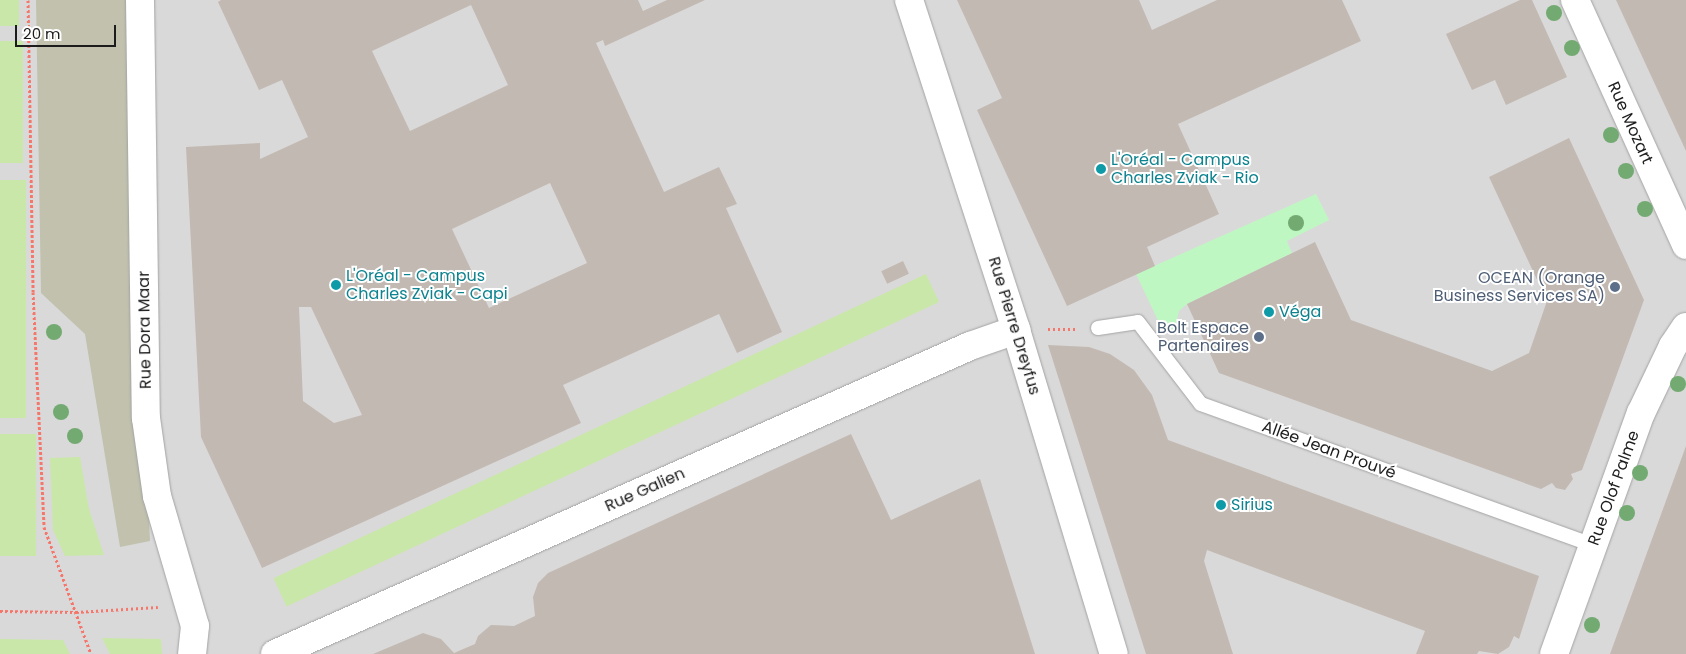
<!DOCTYPE html>
<html>
<head>
<meta charset="utf-8">
<style>
	body { margin:0 }
	#map { position:relative; width:1686px; height:654px; overflow:hidden; background:#ede9e2; font-family:Poppins,sans-serif }
	div>[style] { position:absolute }
	[style*='--x'] { left:calc(var(--x)*1px); top:calc(var(--y)*1px); width:calc(var(--w)*1px); rotate:calc(var(--a)*1deg) }
	.residential>* { inset:0; background:#dad9d9; transform-origin:0 0 }
	.construction>* { inset:0; background:#c1c1ae }
	.grass>* { inset:0; background:#c9e7a9; transform-origin:0 0 }
	.park>* { inset:0; background:#bff7c2 }
	.building>* { inset:0; background:#c2b9b2; transform-origin:0 0 }
	.path>* { height:3px; margin-top:-1.5px; transform-origin:0; background:repeating-linear-gradient(90deg,#f5766b 0 2.5px,transparent 0 5px) }
	.roads { filter:drop-shadow(0 0 1px #a3a3a3) drop-shadow(0 0 1px #a3a3a3) }
	.service>* { height:14px; margin:-7px; padding:0 7px; transform-origin:7px; border-radius:7px; background:#fff }
	.minor>* { height:28px; margin:-14px; padding:0 14px; transform-origin:14px; border-radius:14px; background:#fff }
	.trees>* { width:16px; height:16px; margin:-8px; border-radius:50%; background:#72aa71 }
	.dots>* { width:14px; height:14px; translate:-50% -50%; box-sizing:border-box; border:2px solid #fff; border-radius:50% }
	span { translate:-50% -50%; white-space:nowrap; text-align:center; line-height:1.15; -webkit-text-stroke:4px #fff; paint-order:stroke }
	.street-label { font-size:16px; color:#1c1c1c }
	.culture-label { font-size:16px; color:#0d838f }
	.left { translate:0 -50%; text-align:left }
	.service-label { font-size:16px; color:#4e5e75 }
	.right { translate:-100% -50%; text-align:right }
	.scale { position:absolute; left:15px; top:25px; width:101px; height:22px; box-sizing:border-box; border:2px solid #1c1c1c; border-top:0; padding-left:6px; font-size:15px; line-height:18px; white-space:nowrap; color:#1c1c1c; -webkit-text-stroke:4px #fff; paint-order:stroke }
</style>
</head>
<body>
<div id="map">
	<div class="residential">
		<i style="left:0;top:0;width:1686px;height:654px"></i>
	</div>
	<div class="construction">
		<i style="clip-path:polygon(36px 0,126px 0,150px 541px,120px 547px,85px 334px,41px 293px)"></i>
	</div>
	<div class="grass">
		<i style="left:0;top:0;width:19px;height:26px"></i>
		<i style="left:0;top:41px;width:23px;height:122px"></i>
		<i style="left:0;top:180px;width:26px;height:238px"></i>
		<i style="left:926px;top:274px;width:31px;height:720px;rotate:65deg"></i>
		<i style="left:0;top:434px;width:36px;height:122px"></i>
		<i style="clip-path:polygon(80px 457px,89px 509px,104px 555px,65px 556px,53px 530px,50px 458px)"></i>
		<i style="clip-path:polygon(102px 638px,161px 639px,162px 654px,110px 654px)"></i>
		<i style="clip-path:polygon(0 639px,63px 640px,70px 654px,0 654px)"></i>
	</div>
	<div class="park">
		<i style="clip-path:polygon(1316px 194px,1329px 220px,1287px 241px,1292px 253px,1187px 304px,1179px 311px,1174px 333px,1163px 331px,1136px 274px)"></i>
	</div>
	<div class="building">
		<i style="clip-path:polygon(evenodd,221px 0,638px 0,643px 11px,667px 0,705px 0,605px 46px,603px 40px,596px 43px,664px 192px,719px 167px,737px 204px,726px 208px,782px 332px,737px 353px,719px 314px,563px 385px,581px 423px,262px 568px,201px 437px,186px 147px,260px 143px,260px 159px,308px 137px,282px 80px,259px 90px,218px 2px,221px 0,471px 5px,508px 85px,410px 131px,372px 51px,471px 5px,221px 0,550px 183px,587px 263px,489px 308px,452px 229px,550px 183px,221px 0,299px 307px,311px 307px,362px 415px,334px 423px,303px 401px,299px 307px)"></i>
		<i style="clip-path:polygon(957px 0,1139px 0,1152px 30px,1217px 0,1342px 0,1361px 41px,1178px 124px,1219px 214px,1147px 247px,1155px 266px,1067px 306px,977px 110px,1002px 98px)"></i>
		<i style="clip-path:polygon(1520px 0,1532px 0,1567px 77px,1506px 105px,1495px 80px,1472px 90px,1446px 34px)"></i>
		<i style="clip-path:polygon(1616px 0,1686px 0,1686px 151px,1653px 80px)"></i>
		<i style="clip-path:polygon(1569px 138px,1644px 300px,1582px 470px,1571px 474px,1573px 479px,1565px 490px,1556px 488px,1552px 483px,1541px 489px,1219px 373px,1187px 304px,1315px 242px,1351px 320px,1492px 371px,1529px 353px,1547px 301px,1489px 177px)"></i>
		<i style="left:903px;top:261px;width:14px;height:24px;rotate:65deg"></i>
		<i style="clip-path:polygon(1048px 345px,1089px 347px,1110px 354px,1134px 370px,1152px 395px,1168px 440px,1539px 576px,1519px 639px,1514px 636px,1509px 647px,1498px 654px,1479px 651px,1477px 654px,1416px 654px,1425px 631px,1207px 550px,1204px 561px,1233px 654px,1146px 654px)"></i>
		<i style="clip-path:polygon(851px 434px,891px 520px,980px 479px,1035px 654px,373px 654px,423px 633px,441px 639px,454px 653px,475px 644px,478px 636px,491px 625px,514px 626px,535px 616px,533px 597px,538px 583px,548px 573px)"></i>
		<i style="clip-path:polygon(1686px 446px,1686px 654px,1610px 654px)"></i>
	</div>
	<div class="path">
		<i style="--x:28;--y:0;--w:292;--a:89"></i>
		<i style="--x:33;--y:292;--w:235;--a:87.3"></i>
		<i style="--x:44;--y:527;--w:135;--a:69.7"></i>
		<i style="--x:1048;--y:329;--w:27;--a:0"></i>
		<i style="--x:0;--y:611;--w:76;--a:0.8"></i>
		<i style="--x:76;--y:612;--w:82;--a:-3.5"></i>
	</div>
	<div class="roads">
		<div class="service">
			<i style="--x:1098;--y:328;--w:40;--a:-8.5"></i>
			<i style="--x:1138;--y:322;--w:103;--a:52.5"></i>
			<i style="--x:1201;--y:404;--w:417;--a:19.8"></i>
		</div>
		<div class="minor">
			<i style="--x:140;--y:0;--w:418;--a:89.2"></i>
			<i style="--x:146;--y:418;--w:79;--a:82"></i>
			<i style="--x:157;--y:496;--w:135;--a:73.7"></i>
			<i style="--x:195;--y:626;--w:28;--a:96"></i>
			<i style="--x:909;--y:0;--w:347;--a:72"></i>
			<i style="--x:1016;--y:330;--w:338;--a:73.2"></i>
			<i style="--x:1575;--y:0;--w:269;--a:65.6"></i>
			<i style="--x:275;--y:654;--w:760;--a:-23.9"></i>
			<i style="--x:970;--y:346;--w:49;--a:-19.2"></i>
			<i style="--x:1554;--y:654;--w:256;--a:-70.2"></i>
			<i style="--x:1641;--y:413;--w:74;--a:-64.5"></i>
			<i style="--x:1673;--y:346;--w:23;--a:-56"></i>
		</div>
	</div>
	<div class="trees">
		<i style="left:1554px;top:13px"></i>
		<i style="left:1572px;top:48px"></i>
		<i style="left:1611px;top:135px"></i>
		<i style="left:1626px;top:171px"></i>
		<i style="left:1645px;top:209px"></i>
		<i style="left:1296px;top:223px"></i>
		<i style="left:54px;top:332px"></i>
		<i style="left:1678px;top:384px"></i>
		<i style="left:61px;top:412px"></i>
		<i style="left:75px;top:436px"></i>
		<i style="left:1640px;top:473px"></i>
		<i style="left:1627px;top:513px"></i>
		<i style="left:1592px;top:625px"></i>
	</div>
	<div class="dots">
		<i style="left:1101px;top:169px;background:#0f9aa8"></i>
		<i style="left:336px;top:285px;background:#0f9aa8"></i>
		<i style="left:1615px;top:287px;background:#5c6f8a"></i>
		<i style="left:1269px;top:312px;background:#0f9aa8"></i>
		<i style="left:1259px;top:337px;background:#5c6f8a"></i>
		<i style="left:1221px;top:505px;background:#0f9aa8"></i>
	</div>
	<div class="street-label">
		<span style="left:1630px;top:123px;rotate:66deg">Rue Mozart</span>
		<span style="left:1014px;top:326px;rotate:73deg">Rue Pierre Dreyfus</span>
		<span style="left:145px;top:330px;rotate:-91deg">Rue Dora Maar</span>
		<span style="left:1329px;top:450px;rotate:20deg">Allée Jean Prouvé</span>
		<span style="left:1614px;top:488px;rotate:-70deg">Rue Olof Palme</span>
		<span style="left:645px;top:490px;rotate:-24deg">Rue Galien</span>
	</div>
	<div class="culture-label">
		<span class="left" style="left:1111px;top:169px">L'Oréal - Campus<br>Charles Zviak - Rio</span>
		<span class="left" style="left:346px;top:285px">L'Oréal - Campus<br>Charles Zviak - Capi</span>
		<span class="left" style="left:1279px;top:312px">Véga</span>
		<span class="left" style="left:1231px;top:505px">Sirius</span>
	</div>
	<div class="service-label">
		<span class="right" style="left:1605px;top:287px">OCEAN (Orange<br>Business Services SA)</span>
		<span class="right" style="left:1249px;top:337px">Bolt Espace<br>Partenaires</span>
	</div>
	<div class="scale">20 m</div>
</div>
</body>
</html>
